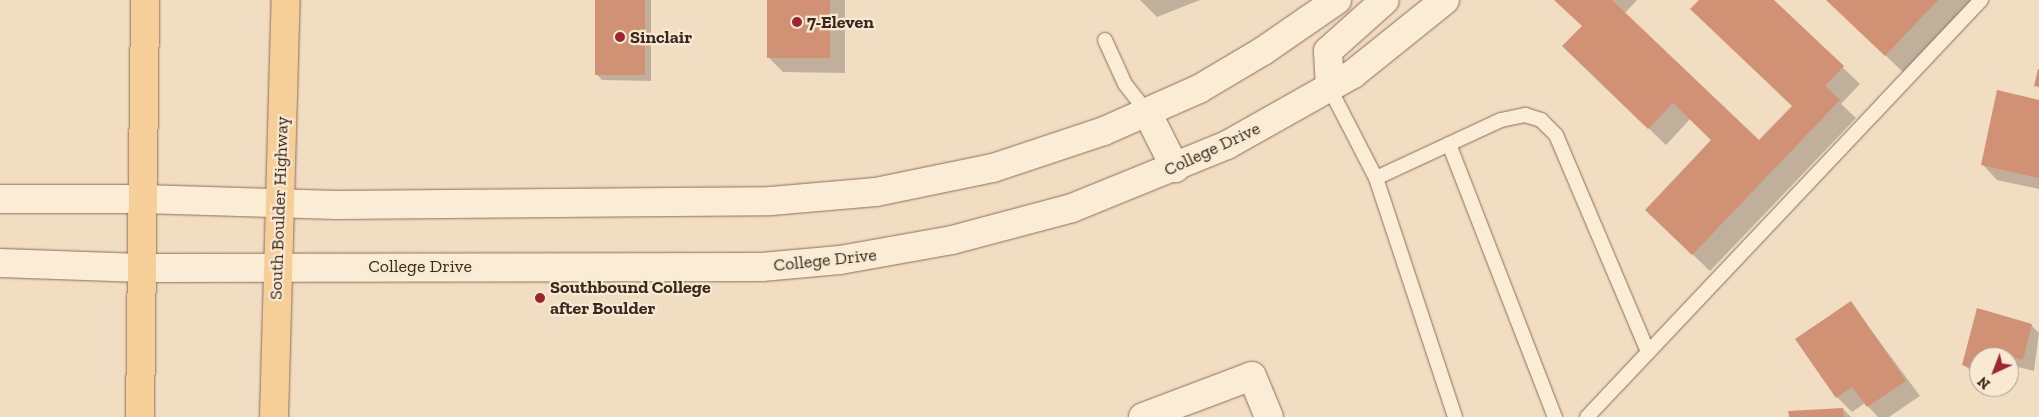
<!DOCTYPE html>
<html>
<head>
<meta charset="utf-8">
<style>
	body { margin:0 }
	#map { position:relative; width:2039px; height:417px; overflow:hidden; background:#f1ddc2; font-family:"Zilla Slab",serif }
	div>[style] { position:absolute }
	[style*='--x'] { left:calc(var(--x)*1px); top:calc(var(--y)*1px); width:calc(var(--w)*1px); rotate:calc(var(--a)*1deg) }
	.shadow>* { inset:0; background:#0003 }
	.building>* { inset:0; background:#d19175; transform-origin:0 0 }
	.roads { filter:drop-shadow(0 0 1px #8c6e58) drop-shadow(0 0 1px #8c6e58) }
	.service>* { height:14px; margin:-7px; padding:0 7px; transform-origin:7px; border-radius:7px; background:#fbecd6 }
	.minor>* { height:28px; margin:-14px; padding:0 14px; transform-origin:14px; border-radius:14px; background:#fbecd6 }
	.tertiary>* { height:28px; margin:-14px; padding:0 14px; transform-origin:14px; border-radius:14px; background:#fbecd6 }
	.secondary>* { height:28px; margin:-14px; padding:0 14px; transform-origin:14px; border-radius:14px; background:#fbecd6 }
	.primary>* { height:28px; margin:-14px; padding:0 14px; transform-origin:14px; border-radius:14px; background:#f6ce97 }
	.dots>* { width:14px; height:14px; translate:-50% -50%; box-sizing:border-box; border:2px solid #f7e9d2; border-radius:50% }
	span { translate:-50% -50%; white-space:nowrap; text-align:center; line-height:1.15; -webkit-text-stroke:4.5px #f7e9d2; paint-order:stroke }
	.poi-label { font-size:18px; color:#3a281d; font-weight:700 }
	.left { translate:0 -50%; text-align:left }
	.street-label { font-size:18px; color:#3a281d }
	.north { position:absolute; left:1969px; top:347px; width:50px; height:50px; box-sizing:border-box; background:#f7e9d2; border:1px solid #ab9c8a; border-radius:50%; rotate:223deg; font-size:14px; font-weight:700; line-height:20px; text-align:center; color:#3a281d }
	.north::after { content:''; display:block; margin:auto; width:18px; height:22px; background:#9e2432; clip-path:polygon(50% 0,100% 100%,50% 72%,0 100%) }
</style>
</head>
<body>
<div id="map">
	<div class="shadow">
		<i style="clip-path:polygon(597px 0,651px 0,651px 81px,602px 80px,596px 74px)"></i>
		<i style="clip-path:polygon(768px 0,845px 0,845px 73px,783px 72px,768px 57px)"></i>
		<i style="clip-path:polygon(1140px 0,1200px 0,1157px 17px)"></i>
		<i style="clip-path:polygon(1556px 0,1637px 0,1624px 14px,1759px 142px,1793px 106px,1700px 0,1772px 0,1860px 84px,1841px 104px,1856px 118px,1710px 271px,1664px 227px,1712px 141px,1690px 119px,1666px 145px,1581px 63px,1583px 26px)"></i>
		<i style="clip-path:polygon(1827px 0,1972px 0,1903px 72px)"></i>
		<i style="clip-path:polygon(2039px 101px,2039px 189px,1997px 180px,1982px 164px)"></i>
		<i style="clip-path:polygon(1851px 303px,1920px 396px,1889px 417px,1878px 417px,1865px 403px,1852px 412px,1837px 397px)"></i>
		<i style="clip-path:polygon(2031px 325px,2039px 333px,2034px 371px,2010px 365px,2009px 370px,2009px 357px,1979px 357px,1979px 378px,1964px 365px)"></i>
		<i style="clip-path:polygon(1843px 409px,1851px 417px,1790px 417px)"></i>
	</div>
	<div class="building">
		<i style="left:595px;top:0;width:50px;height:75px"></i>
		<i style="left:767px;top:0;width:63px;height:58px"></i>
		<i style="clip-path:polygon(1554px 0,1612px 0,1759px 140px,1792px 106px,1690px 9px,1699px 0,1774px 0,1844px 66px,1825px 86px,1840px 100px,1692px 255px,1645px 210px,1711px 140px,1673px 103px,1648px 129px,1562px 46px,1582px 26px)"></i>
		<i style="clip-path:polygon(1826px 0,1938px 0,1885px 56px)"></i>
		<i style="clip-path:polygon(2038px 69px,2039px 69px,2039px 87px,2034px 86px)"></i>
		<i style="clip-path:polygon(1997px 90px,2039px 100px,2039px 178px,1981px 165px)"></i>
		<i style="clip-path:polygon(1851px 301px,1906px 381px,1867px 407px,1852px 387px,1836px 398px,1795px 339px)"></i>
		<i style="clip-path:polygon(1977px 308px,2032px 324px,2023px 360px,1999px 354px,1979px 357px,1979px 370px,1962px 365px)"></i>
		<i style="clip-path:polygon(1843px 408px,1844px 417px,1789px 417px,1788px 411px)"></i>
	</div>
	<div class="roads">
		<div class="service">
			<i style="--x:1105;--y:40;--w:48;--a:65.6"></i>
			<i style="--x:1125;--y:84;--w:36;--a:52"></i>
			<i style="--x:1330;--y:89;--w:100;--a:62.7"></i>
			<i style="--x:1376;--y:178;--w:138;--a:-24.9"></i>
			<i style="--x:1501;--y:120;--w:25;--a:-12"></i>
			<i style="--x:1525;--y:115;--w:17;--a:17"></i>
			<i style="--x:1541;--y:120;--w:21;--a:45"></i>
			<i style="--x:1556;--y:135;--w:236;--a:67"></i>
			<i style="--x:1449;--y:144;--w:293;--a:68.8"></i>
			<i style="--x:1376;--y:178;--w:252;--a:71.7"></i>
			<i style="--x:1587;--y:417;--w:574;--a:-46.62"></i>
		</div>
		<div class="minor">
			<i style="--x:1143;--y:417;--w:116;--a:-20.6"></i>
			<i style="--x:1252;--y:376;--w:44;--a:67.5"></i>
		</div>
		<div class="tertiary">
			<i style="--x:0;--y:199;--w:143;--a:0"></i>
			<i style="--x:0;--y:263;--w:142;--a:2"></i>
		</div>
		<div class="secondary">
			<i style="--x:1330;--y:89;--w:38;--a:-93"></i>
			<i style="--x:1328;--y:51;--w:76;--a:-41.8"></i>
			<i style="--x:1147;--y:112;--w:63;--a:63.4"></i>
			<i style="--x:143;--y:199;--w:193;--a:1.8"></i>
			<i style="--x:336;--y:205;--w:435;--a:-0.5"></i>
			<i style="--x:771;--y:201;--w:105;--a:-4.9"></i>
			<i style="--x:876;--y:192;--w:119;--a:-11.6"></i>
			<i style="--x:993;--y:168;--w:117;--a:-18.4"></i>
			<i style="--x:1104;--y:131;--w:104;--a:-23.9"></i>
			<i style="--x:1199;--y:89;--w:74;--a:-30.7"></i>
			<i style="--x:1263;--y:51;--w:90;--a:-34.6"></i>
			<i style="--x:142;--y:268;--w:620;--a:-0.09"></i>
			<i style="--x:762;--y:267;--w:78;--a:-5.1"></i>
			<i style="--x:840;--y:260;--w:114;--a:-10.1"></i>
			<i style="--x:952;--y:240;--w:124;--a:-14.9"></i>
			<i style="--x:1072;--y:208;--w:167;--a:-22.1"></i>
			<i style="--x:1227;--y:145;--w:145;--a:-29.4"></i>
			<i style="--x:1353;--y:74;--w:118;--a:-38.8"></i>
		</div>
		<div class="primary">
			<i style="--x:140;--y:417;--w:417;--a:-89.3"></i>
			<i style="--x:274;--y:417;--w:417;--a:-88.4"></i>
		</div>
	</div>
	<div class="dots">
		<i style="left:797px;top:22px;background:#9e2432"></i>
		<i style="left:620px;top:37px;background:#9e2432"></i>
		<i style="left:540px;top:298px;background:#9e2432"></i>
	</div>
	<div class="poi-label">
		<span class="left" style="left:807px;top:22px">7-Eleven</span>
		<span class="left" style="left:630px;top:37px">Sinclair</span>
		<span class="left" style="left:550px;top:298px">Southbound College<br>after Boulder</span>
	</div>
	<div class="street-label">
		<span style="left:1212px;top:149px;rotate:-25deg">College Drive</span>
		<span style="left:279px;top:208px;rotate:-88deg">South Boulder Highway</span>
		<span style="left:825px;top:260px;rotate:-6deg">College Drive</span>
		<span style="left:420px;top:266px">College Drive</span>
	</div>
	<div class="north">N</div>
</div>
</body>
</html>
